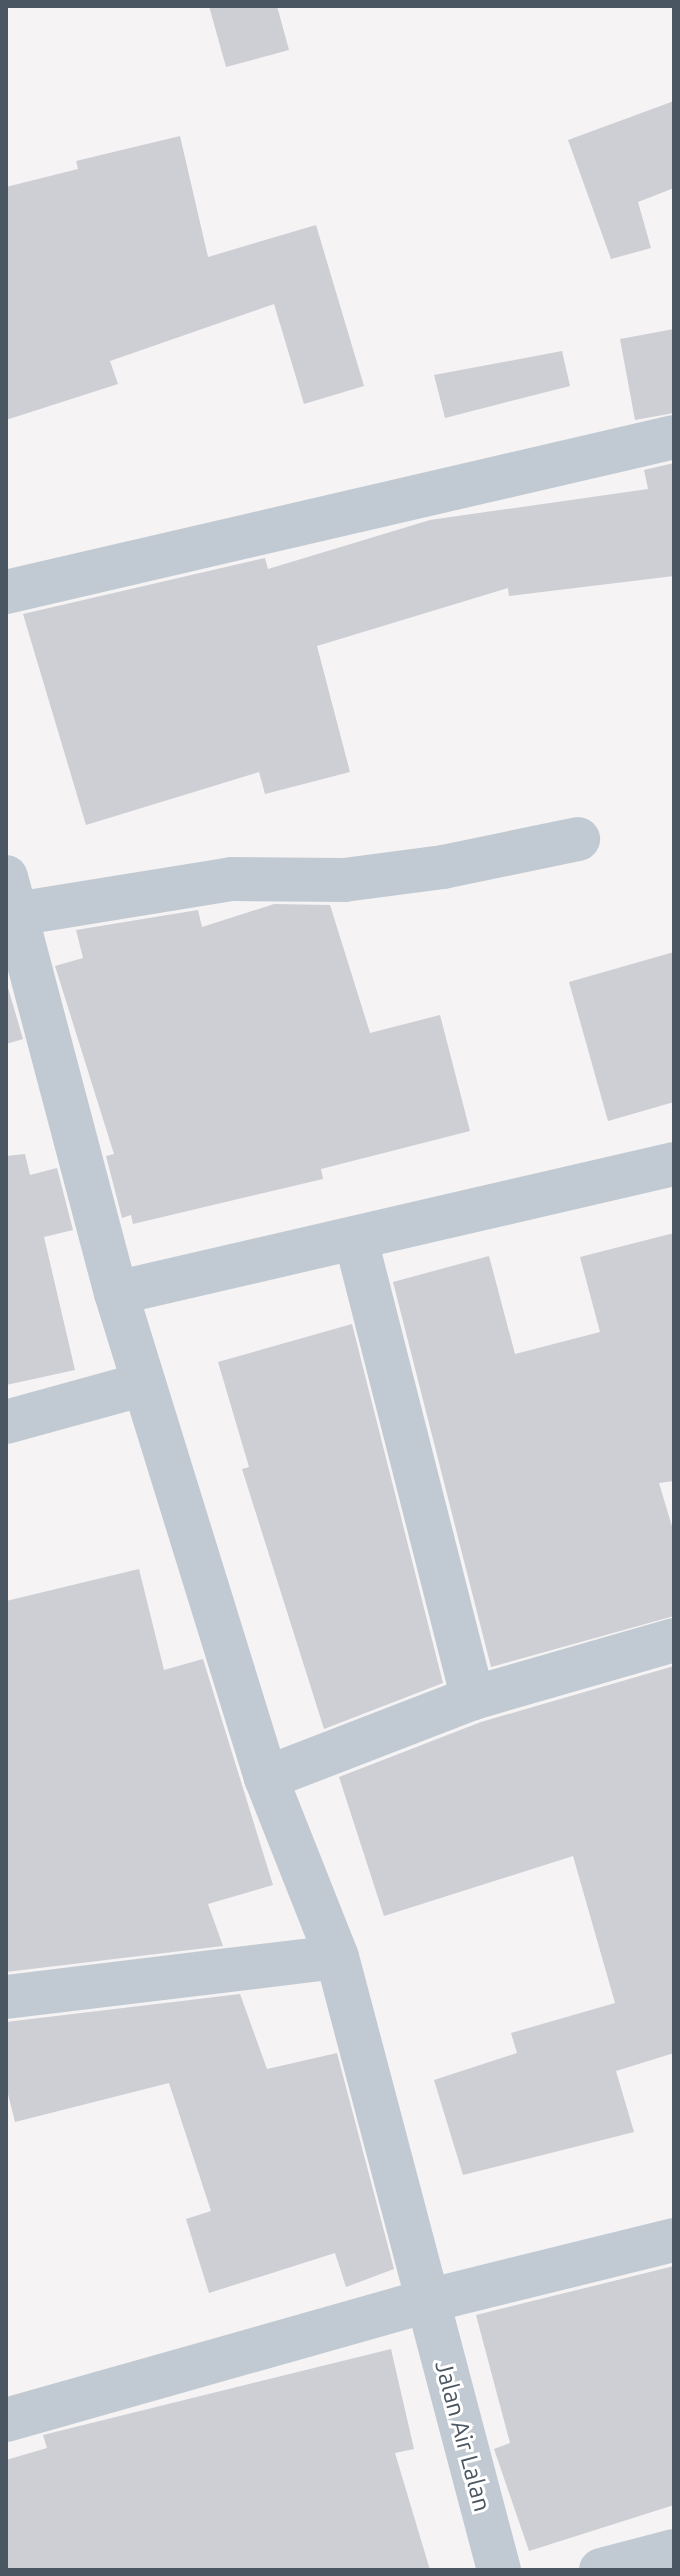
<!DOCTYPE html>
<html>
<head>
<meta charset="utf-8">
<style>
	body { margin:0 }
	#map { position:relative; width:680px; height:2576px; overflow:hidden; background:#f5f3f3; font-family:Ubuntu,sans-serif }
	div>[style] { position:absolute }
	[style*='--x'] { left:calc(var(--x)*1px); top:calc(var(--y)*1px); width:calc(var(--w)*1px); rotate:calc(var(--a)*1deg) }
	.building>* { inset:0; background:#cdcfd5 }
	.minor>* { height:44px; margin:-22px; padding:0 22px; transform-origin:22px; border-radius:22px; background:#c1cad2 }
	span { translate:-50% -50%; white-space:nowrap; text-align:center; line-height:1.15; -webkit-text-stroke:6px #fff; paint-order:stroke }
	.street-label { font-size:24px; color:#4a5661 }
	.frame { position:absolute; inset:0; border:8px solid #4a5661; pointer-events:none }
</style>
</head>
<body>
<div id="map">
	<div class="building">
		<i style="clip-path:polygon(209px 6px,277px 6px,289px 50px,226px 67px)"></i>
		<i style="clip-path:polygon(674px 101px,674px 188px,638px 202px,651px 248px,611px 259px,568px 140px)"></i>
		<i style="clip-path:polygon(180px 136px,208px 257px,316px 225px,364px 386px,304px 404px,274px 304px,110px 361px,118px 384px,6px 420px,6px 187px,78px 169px,76px 161px)"></i>
		<i style="clip-path:polygon(674px 329px,674px 413px,635px 420px,620px 339px)"></i>
		<i style="clip-path:polygon(562px 351px,570px 386px,445px 418px,434px 375px)"></i>
		<i style="clip-path:polygon(674px 463px,674px 576px,509px 596px,508px 588px,317px 646px,350px 772px,265px 794px,259px 772px,86px 825px,23px 614px,265px 558px,268px 569px,430px 520px,648px 489px,644px 470px)"></i>
		<i style="clip-path:polygon(274px 904px,330px 905px,370px 1033px,440px 1015px,470px 1131px,321px 1169px,323px 1179px,133px 1224px,131px 1215px,122px 1218px,106px 1156px,114px 1154px,55px 966px,83px 958px,76px 930px,198px 910px,202px 927px)"></i>
		<i style="clip-path:polygon(674px 952px,674px 1102px,608px 1121px,569px 982px)"></i>
		<i style="clip-path:polygon(6px 981px,23px 1039px,6px 1044px)"></i>
		<i style="clip-path:polygon(25px 1154px,30px 1175px,57px 1168px,73px 1230px,44px 1237px,75px 1370px,6px 1385px,6px 1156px)"></i>
		<i style="clip-path:polygon(674px 1233px,674px 1481px,659px 1483px,674px 1533px,674px 1616px,491px 1667px,393px 1282px,489px 1256px,515px 1354px,600px 1332px,580px 1257px)"></i>
		<i style="clip-path:polygon(352px 1324px,443px 1683px,324px 1729px,242px 1469px,249px 1467px,218px 1362px)"></i>
		<i style="clip-path:polygon(139px 1569px,164px 1670px,203px 1659px,273px 1885px,208px 1904px,223px 1946px,6px 1972px,6px 1601px)"></i>
		<i style="clip-path:polygon(674px 1666px,674px 2053px,616px 2071px,634px 2132px,463px 2175px,434px 2080px,517px 2053px,511px 2033px,615px 2003px,573px 1856px,384px 1916px,339px 1777px,481px 1722px)"></i>
		<i style="clip-path:polygon(240px 1994px,267px 2069px,337px 2053px,394px 2269px,346px 2287px,335px 2253px,209px 2293px,186px 2219px,211px 2211px,169px 2083px,15px 2122px,6px 2086px,6px 2022px)"></i>
		<i style="clip-path:polygon(674px 2266px,674px 2505px,529px 2551px,494px 2449px,510px 2443px,476px 2315px)"></i>
		<i style="clip-path:polygon(391px 2349px,414px 2449px,395px 2453px,430px 2570px,6px 2570px,6px 2460px,47px 2448px,43px 2435px)"></i>
	</div>
	<div class="minor">
		<i style="--x:6;--y:592;--w:686;--a:-13.06"></i>
		<i style="--x:6;--y:877;--w:430;--a:75.2"></i>
		<i style="--x:116;--y:1293;--w:508;--a:72.81"></i>
		<i style="--x:266;--y:1778;--w:193;--a:68.4"></i>
		<i style="--x:337;--y:1957;--w:634;--a:75.2"></i>
		<i style="--x:16;--y:914;--w:218;--a:-9.2"></i>
		<i style="--x:231;--y:879;--w:113;--a:0.5"></i>
		<i style="--x:344;--y:880;--w:100;--a:-7.5"></i>
		<i style="--x:443;--y:867;--w:138;--a:-11.7"></i>
		<i style="--x:356;--y:1240;--w:473;--a:75.7"></i>
		<i style="--x:116;--y:1293;--w:573;--a:-13.02"></i>
		<i style="--x:6;--y:1422;--w:143;--a:-15.4"></i>
		<i style="--x:266;--y:1778;--w:222;--a:-21.1"></i>
		<i style="--x:473;--y:1698;--w:209;--a:-16.1"></i>
		<i style="--x:6;--y:1997;--w:333;--a:-6.9"></i>
		<i style="--x:6;--y:2420;--w:437;--a:-15.8"></i>
		<i style="--x:427;--y:2301;--w:254;--a:-13.9"></i>
		<i style="--x:601;--y:2570;--w:75;--a:-14.6"></i>
	</div>
	<div class="street-label">
		<span style="left:463px;top:2436px;rotate:75deg">Jalan Air Lalan</span>
	</div>
	<div class="frame"></div>
</div>
</body>
</html>
